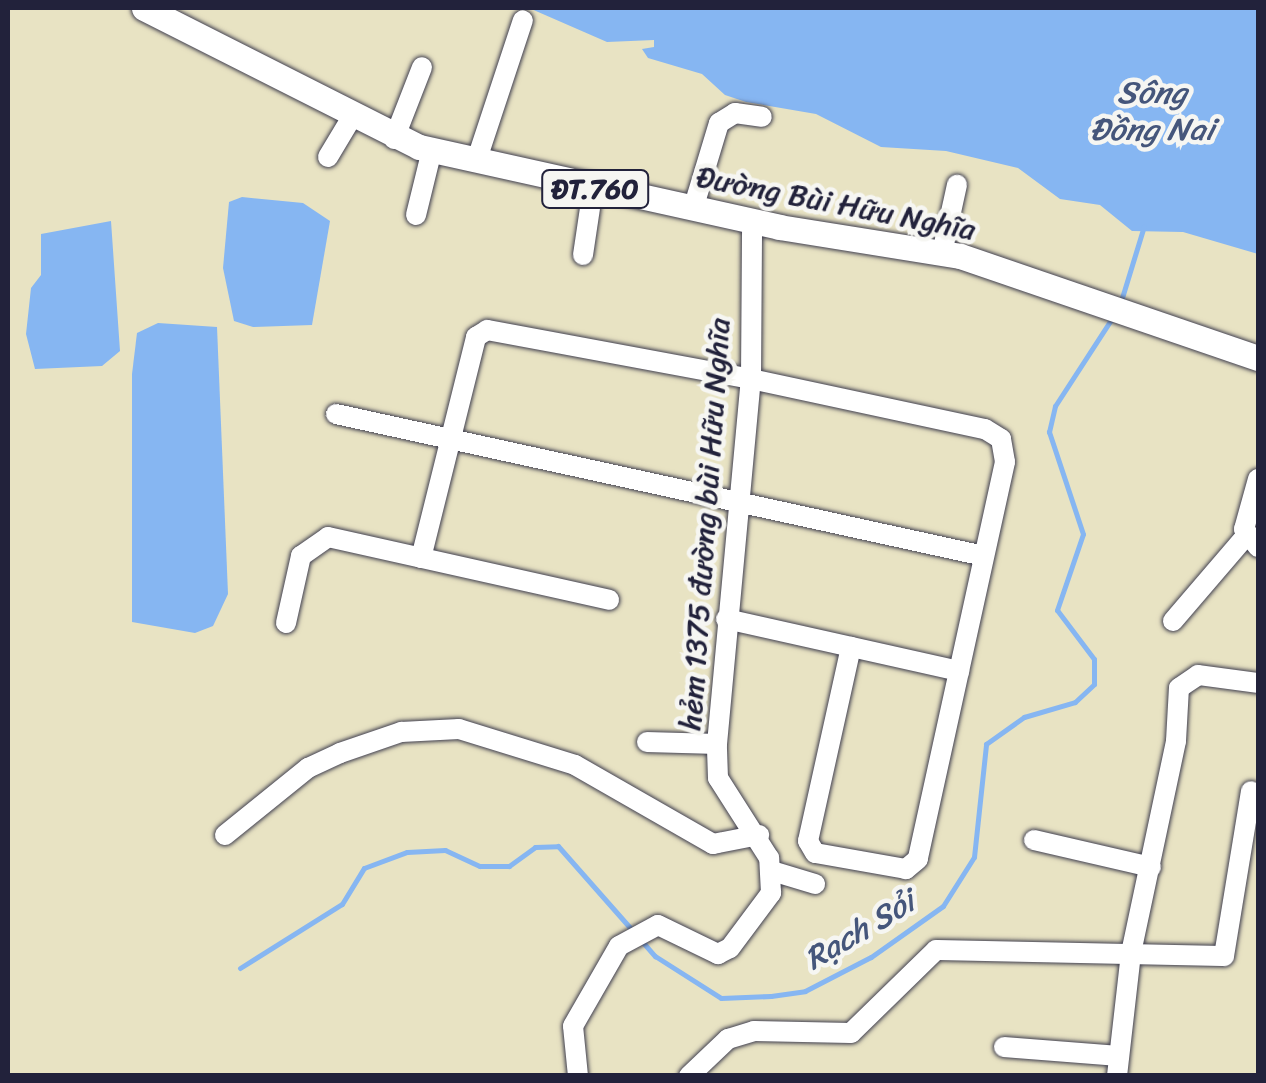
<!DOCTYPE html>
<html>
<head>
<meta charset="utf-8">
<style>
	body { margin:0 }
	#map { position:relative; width:1266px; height:1083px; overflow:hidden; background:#e8e3c3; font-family:Sriracha,sans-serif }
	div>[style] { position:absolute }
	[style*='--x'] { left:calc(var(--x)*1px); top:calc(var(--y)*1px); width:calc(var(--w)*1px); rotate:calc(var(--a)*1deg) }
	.water>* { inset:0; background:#86b6f2 }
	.stream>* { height:5px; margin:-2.5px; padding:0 2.5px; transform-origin:2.5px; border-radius:2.5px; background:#86b6f2 }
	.roads { filter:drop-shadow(0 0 2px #403f4f) drop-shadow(0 0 2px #403f4f) }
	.minor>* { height:20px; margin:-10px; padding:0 10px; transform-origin:10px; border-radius:10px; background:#fff }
	.major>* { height:25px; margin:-12.5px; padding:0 12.5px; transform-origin:12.5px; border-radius:12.5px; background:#fff }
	span { translate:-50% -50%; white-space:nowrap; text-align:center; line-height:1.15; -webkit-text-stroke:9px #f6f6f2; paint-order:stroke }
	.shield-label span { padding:2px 8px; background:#f6f6f2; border:2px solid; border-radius:8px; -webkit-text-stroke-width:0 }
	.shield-label { font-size:28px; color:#22223b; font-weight:700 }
	.street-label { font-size:30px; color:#22223b }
	.water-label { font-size:32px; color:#45567b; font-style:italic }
	.frame { position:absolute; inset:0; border:10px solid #22223b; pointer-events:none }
</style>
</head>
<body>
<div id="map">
	<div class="water">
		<i style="clip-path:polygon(529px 8px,1258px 8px,1258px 254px,1183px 232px,1132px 231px,1100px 205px,1060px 199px,1018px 168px,946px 151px,881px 147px,816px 114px,746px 102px,725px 95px,702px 74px,648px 58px,642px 49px,654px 47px,654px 40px,607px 42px)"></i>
		<i style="clip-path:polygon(242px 197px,303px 203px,330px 221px,312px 325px,253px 327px,234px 321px,223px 268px,229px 202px)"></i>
		<i style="clip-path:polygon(111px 221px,120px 351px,102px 366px,35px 369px,26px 334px,31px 288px,41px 275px,41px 234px)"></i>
		<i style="clip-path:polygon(158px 323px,217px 327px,228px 594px,213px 626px,195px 633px,132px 622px,132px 374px,137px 333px)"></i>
	</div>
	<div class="stream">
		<i style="--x:1121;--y:301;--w:78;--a:-73"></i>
		<i style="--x:640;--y:939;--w:23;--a:49"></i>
		<i style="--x:655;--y:956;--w:78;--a:32.5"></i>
		<i style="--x:721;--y:998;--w:50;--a:-2.3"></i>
		<i style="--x:771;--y:996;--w:34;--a:-8"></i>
		<i style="--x:805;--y:991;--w:74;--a:-27.3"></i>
		<i style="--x:871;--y:957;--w:88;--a:-35.3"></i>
		<i style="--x:943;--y:906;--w:58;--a:-57.7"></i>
		<i style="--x:974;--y:857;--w:114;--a:-83.9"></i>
		<i style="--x:986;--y:744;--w:47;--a:-35.4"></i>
		<i style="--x:1024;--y:717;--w:53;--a:-16.4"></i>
		<i style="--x:1075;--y:702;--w:26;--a:-43"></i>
		<i style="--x:1094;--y:684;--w:25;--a:-90"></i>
		<i style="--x:1094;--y:659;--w:61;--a:-127.1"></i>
		<i style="--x:1057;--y:610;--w:80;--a:-71.1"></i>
		<i style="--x:1083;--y:534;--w:108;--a:-108.4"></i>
		<i style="--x:1049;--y:432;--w:27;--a:-77"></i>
		<i style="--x:1055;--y:406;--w:108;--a:-57"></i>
		<i style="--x:240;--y:968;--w:120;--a:-32.1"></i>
		<i style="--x:342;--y:904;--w:42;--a:-58.6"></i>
		<i style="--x:364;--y:868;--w:46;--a:-20.4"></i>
		<i style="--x:407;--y:852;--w:38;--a:-3"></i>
		<i style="--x:445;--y:850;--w:38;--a:25"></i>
		<i style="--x:480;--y:866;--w:29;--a:0"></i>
		<i style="--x:509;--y:866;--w:32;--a:-36"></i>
		<i style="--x:535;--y:847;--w:23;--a:-2"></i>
		<i style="--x:558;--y:846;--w:113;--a:48.6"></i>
	</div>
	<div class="roads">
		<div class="minor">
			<i style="--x:394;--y:139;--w:77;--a:-68.7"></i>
			<i style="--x:328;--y:157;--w:47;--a:-59"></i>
			<i style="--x:477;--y:159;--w:146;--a:-71.7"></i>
			<i style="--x:693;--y:209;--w:90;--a:-73.2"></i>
			<i style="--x:719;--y:123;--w:19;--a:-32"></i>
			<i style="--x:735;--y:113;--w:27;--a:8"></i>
			<i style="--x:416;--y:215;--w:67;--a:-76.2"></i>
			<i style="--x:942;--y:253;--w:70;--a:-77.6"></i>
			<i style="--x:583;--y:255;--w:68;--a:-81.5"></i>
			<i style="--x:336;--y:414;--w:663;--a:12.36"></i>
			<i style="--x:1258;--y:479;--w:52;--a:105.6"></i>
			<i style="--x:1244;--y:529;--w:23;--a:52"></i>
			<i style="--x:421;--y:558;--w:228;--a:-76"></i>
			<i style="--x:476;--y:337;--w:13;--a:-32"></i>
			<i style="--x:487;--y:330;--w:269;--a:10.5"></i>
			<i style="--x:751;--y:379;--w:239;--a:12.1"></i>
			<i style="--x:985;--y:429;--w:19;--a:32"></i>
			<i style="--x:1001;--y:439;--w:23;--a:80"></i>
			<i style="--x:1005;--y:462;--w:406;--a:102.4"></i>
			<i style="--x:918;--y:859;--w:16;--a:140"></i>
			<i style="--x:906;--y:869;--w:92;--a:-170"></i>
			<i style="--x:815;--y:853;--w:14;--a:-120"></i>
			<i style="--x:808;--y:841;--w:199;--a:-77.5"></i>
			<i style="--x:726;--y:619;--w:239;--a:12.6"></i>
			<i style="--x:1173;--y:621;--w:111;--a:-49.4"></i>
			<i style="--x:286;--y:623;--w:69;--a:-77.4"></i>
			<i style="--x:301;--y:556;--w:33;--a:-35"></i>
			<i style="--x:328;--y:537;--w:288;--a:12.6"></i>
			<i style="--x:647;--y:742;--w:70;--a:1.6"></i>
			<i style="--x:225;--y:835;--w:107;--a:-38.9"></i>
			<i style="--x:308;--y:768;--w:35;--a:-25"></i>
			<i style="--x:340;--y:753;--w:65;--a:-19"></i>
			<i style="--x:401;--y:732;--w:58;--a:-3"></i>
			<i style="--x:459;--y:729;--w:121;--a:17.2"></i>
			<i style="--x:575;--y:765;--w:159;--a:29.8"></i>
			<i style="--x:713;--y:844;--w:47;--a:-11.1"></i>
			<i style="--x:1034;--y:840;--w:120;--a:13"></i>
			<i style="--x:772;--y:871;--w:45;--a:16.8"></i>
			<i style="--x:1004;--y:1047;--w:115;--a:4.5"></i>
			<i style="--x:578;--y:1076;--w:50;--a:-95.7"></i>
			<i style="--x:573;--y:1026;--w:92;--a:-60.1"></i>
			<i style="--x:619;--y:946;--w:44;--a:-28.3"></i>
			<i style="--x:658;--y:925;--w:67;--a:25.8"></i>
			<i style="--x:718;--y:954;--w:13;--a:-27"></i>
			<i style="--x:730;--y:948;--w:69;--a:-53.3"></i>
			<i style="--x:771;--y:893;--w:35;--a:-93"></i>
			<i style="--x:769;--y:858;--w:95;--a:-122.5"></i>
			<i style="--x:718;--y:778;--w:34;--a:-92"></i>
			<i style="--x:717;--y:744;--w:367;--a:-84.7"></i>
			<i style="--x:751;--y:379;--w:158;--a:-89.6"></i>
			<i style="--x:689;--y:1076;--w:54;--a:-43.5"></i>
			<i style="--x:728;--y:1039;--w:27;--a:-17"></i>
			<i style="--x:754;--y:1031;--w:97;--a:1.2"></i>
			<i style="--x:851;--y:1033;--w:119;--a:-44.3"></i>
			<i style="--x:936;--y:950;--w:288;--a:1.2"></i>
			<i style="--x:1224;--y:956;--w:167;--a:-80.7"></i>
			<i style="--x:1117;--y:1076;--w:124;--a:-83.5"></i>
			<i style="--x:1131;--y:953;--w:217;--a:-78"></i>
			<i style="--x:1176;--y:741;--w:53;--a:-86.8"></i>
			<i style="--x:1179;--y:688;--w:23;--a:-34"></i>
			<i style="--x:1198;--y:675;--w:61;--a:7.6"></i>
		</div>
		<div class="major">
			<i style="--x:144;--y:8;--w:308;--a:26.8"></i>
			<i style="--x:419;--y:147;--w:369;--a:12.5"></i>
			<i style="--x:779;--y:227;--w:183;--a:9.1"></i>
			<i style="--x:960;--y:256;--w:315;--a:18.9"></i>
		</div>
	</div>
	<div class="shield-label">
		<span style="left:595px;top:189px">ĐT.760</span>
	</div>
	<div class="street-label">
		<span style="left:836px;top:203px;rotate:11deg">Đường Bùi Hữu Nghĩa</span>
		<span style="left:705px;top:524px;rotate:-86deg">hẻm 1375 đường bùi Hữu Nghĩa</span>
	</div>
	<div class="water-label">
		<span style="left:1152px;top:112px">Sông<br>Đồng Nai</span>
		<span style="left:860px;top:931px;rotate:-31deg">Rạch Sỏi</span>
	</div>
	<div class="frame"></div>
</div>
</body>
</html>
